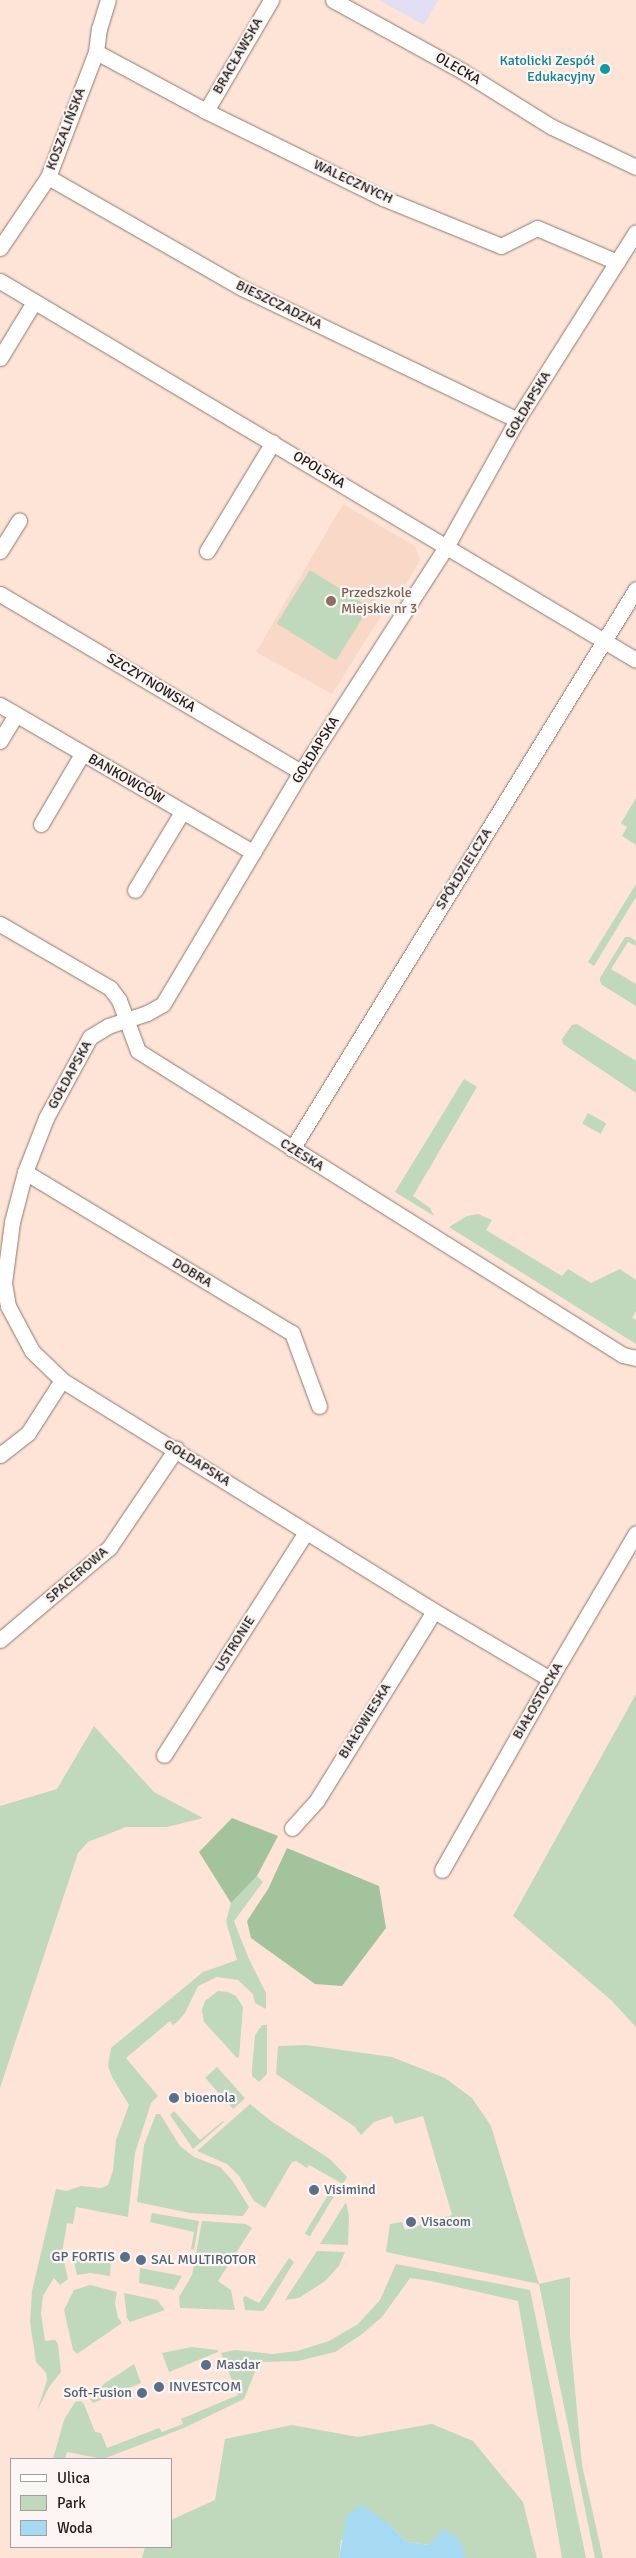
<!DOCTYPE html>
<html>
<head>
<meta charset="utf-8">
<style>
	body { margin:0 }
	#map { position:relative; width:636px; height:2558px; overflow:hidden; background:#fee4d7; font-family:Signika,sans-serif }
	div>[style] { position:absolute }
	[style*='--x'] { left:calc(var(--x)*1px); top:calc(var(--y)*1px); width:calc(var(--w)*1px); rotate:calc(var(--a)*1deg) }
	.commercial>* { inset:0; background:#e1ddf3 }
	.built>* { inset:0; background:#f9d8c7 }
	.green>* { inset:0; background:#c0d8bb; transform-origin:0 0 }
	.forest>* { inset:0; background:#a3c39d }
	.water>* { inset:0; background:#a6daf2 }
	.roads { filter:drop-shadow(0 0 1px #8e776c) drop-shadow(0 0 1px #8e776c) }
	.street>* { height:15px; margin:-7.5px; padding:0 7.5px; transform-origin:7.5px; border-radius:7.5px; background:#fff }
	.dots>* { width:14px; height:14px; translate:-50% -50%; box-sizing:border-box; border:2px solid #fbf6f3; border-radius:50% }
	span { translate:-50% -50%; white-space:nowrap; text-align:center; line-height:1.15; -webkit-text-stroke:4.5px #fbf6f3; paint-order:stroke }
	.street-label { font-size:14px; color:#211814 }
	.culture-label { font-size:14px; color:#0d838f }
	.right { translate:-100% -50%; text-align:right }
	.education-label { font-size:14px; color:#785e54 }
	.left { translate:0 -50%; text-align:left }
	.service-label { font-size:14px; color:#4e5e75 }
	.legend { position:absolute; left:10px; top:2458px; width:162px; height:90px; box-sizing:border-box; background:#fbf6f3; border:1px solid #a49d9a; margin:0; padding:6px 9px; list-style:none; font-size:15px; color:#211814 }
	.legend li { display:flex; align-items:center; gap:10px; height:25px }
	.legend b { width:25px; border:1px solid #a49d9a }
</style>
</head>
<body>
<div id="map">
	<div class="commercial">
		<i style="clip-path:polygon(379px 0,438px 0,424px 25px)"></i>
	</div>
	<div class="built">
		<i style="clip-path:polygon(343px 504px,415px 546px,420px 560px,399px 595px,385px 587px,370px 610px,381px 616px,332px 694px,256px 652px)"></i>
	</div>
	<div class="green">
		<i style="left:310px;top:570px;width:70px;height:63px;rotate:32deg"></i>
		<i style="clip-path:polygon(636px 798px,636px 845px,622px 836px,627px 827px,621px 823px)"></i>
		<i style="clip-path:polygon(636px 884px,636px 897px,594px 966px,588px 962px)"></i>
		<i style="clip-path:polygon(625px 937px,630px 937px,636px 941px,636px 946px,628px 942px,611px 969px,636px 984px,636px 1006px,602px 985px,600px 981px,600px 978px)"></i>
		<i style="clip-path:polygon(577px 1024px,636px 1061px,636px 1093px,563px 1044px,562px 1039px,572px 1025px)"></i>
		<i style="clip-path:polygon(464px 1079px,477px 1087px,413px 1196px,430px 1208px,434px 1216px,395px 1192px)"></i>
		<i style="left:588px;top:1113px;width:21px;height:12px;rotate:29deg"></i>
		<i style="clip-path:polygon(478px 1214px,492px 1220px,486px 1230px,562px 1276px,568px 1269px,591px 1283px,620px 1269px,636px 1280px,636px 1311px,632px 1318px,636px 1320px,636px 1344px,449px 1227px,467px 1216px)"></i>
		<i style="clip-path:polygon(636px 1694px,636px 2027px,612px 2001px,513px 1916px)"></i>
		<i style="clip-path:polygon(94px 1726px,154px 1792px,203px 1818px,167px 1827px,126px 1827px,88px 1842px,78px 1853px,0 2088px,0 1806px,57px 1789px)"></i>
		<i style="clip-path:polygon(257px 1876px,263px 1882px,234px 1921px,248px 1957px,266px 1993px,266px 2009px,255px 2003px,253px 1994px,238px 1980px,217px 1977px,198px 1986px,185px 2013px,178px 2021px,173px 2025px,170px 2021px,126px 2058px,158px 2096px,151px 2103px,135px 2153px,128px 2217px,76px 2207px,73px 2224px,67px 2223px,62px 2253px,68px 2279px,60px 2285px,54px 2278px,43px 2296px,41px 2313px,45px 2341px,55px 2340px,58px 2344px,61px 2372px,49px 2387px,37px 2411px,47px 2380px,46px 2373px,36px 2362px,30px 2322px,32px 2291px,56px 2189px,66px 2191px,81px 2186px,101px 2188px,108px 2185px,113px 2171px,116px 2140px,129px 2105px,112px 2077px,108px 2066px,111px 2048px,203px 1972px,237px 1960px,226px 1921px,231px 1903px)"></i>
		<i style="clip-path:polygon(218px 1991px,228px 1992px,236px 1996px,243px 2007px,239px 2057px,237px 2058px,204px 2022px,202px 2010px,205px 2001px)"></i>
		<i style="clip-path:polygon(262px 2025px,267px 2025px,267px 2074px,259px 2082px,252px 2076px,252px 2069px,255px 2035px)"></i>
		<i style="clip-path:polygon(306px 2045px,392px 2057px,445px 2078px,472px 2098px,491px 2126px,539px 2284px,570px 2277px,570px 2335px,582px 2465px,603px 2558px,595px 2558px,539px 2284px,386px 2252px,390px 2224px,402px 2222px,405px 2230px,452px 2215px,423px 2116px,395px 2124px,392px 2116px,374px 2122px,361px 2135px,355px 2127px,276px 2074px,278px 2046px)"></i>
		<i style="left:217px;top:2067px;width:42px;height:16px;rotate:48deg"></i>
		<i style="clip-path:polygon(250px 2104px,271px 2121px,330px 2159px,347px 2177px,343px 2184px,309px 2165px,307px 2168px,296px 2161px,292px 2162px,265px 2208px,254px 2201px,239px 2176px,227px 2164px,197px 2151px)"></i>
		<i style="clip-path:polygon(174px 2111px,200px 2140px,223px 2121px,224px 2122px,193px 2149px,170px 2115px)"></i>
		<i style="clip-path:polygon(156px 2114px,160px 2114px,180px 2146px,194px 2157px,220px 2167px,232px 2180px,249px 2207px,243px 2216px,190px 2213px,137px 2202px,144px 2145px)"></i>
		<i style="left:332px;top:2188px;width:6px;height:53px;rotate:31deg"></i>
		<i style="clip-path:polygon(346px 2202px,349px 2216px,348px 2245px,320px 2244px)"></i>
		<i style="clip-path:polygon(152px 2213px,199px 2221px,194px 2250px,191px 2249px,194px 2232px,150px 2222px)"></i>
		<i style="clip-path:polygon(202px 2221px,246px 2224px,252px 2228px,218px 2281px,231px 2290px,235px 2310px,180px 2308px,179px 2297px,192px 2275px)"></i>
		<i style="clip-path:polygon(317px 2251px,345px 2252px,339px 2266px,325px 2281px,299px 2298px,285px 2300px)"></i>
		<i style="clip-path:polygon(72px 2254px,111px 2261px,110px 2276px,90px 2273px,77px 2275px)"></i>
		<i style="clip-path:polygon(289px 2258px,294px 2262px,266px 2308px,263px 2311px,245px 2310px,243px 2298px,245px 2296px,259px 2303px)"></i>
		<i style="clip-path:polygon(396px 2264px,530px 2290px,586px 2558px,562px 2558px,518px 2301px,431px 2281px,410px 2278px,382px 2317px,361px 2335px,335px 2352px,298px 2361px,259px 2362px,244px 2399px,184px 2428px,103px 2459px,67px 2452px,65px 2459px,53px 2459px,64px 2420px,75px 2402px,81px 2401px,84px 2404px,95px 2432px,101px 2433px,107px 2448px,159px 2428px,162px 2432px,183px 2424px,181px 2419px,238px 2395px,221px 2353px,235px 2350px,273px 2354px,297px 2351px,329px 2341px,358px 2324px,380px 2300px)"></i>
		<i style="clip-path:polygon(140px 2268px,182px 2276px,174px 2290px,139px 2283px)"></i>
		<i style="clip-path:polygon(90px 2285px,117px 2292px,115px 2303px,118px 2318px,122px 2323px,77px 2354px,73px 2350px,64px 2310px,74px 2290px)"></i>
		<i style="clip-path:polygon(124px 2293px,157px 2300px,165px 2310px,130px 2322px,127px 2318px)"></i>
		<i style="clip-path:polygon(191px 2347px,218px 2350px,218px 2352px,169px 2372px,162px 2353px)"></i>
		<i style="clip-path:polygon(134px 2364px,141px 2383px,93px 2403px,90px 2399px,105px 2383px)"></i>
		<i style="clip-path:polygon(432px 2424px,473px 2441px,523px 2502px,537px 2558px,466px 2558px,465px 2555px,429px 2545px,407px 2542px,391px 2526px,341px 2540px,339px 2558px,142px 2558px,145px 2547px,171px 2547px,171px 2520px,215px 2500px,225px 2439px,292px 2425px,358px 2437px)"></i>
	</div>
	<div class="forest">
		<i style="clip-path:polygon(232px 1818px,278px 1836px,257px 1876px,231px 1903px,199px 1852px)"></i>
		<i style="clip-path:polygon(287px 1848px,379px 1886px,386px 1928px,342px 1986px,315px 1984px,251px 1938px,247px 1921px,268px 1889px)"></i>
	</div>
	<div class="water">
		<i style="clip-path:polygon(362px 2505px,391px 2526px,407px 2542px,429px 2545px,443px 2529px,460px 2540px,466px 2558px,339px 2558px,347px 2515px)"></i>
	</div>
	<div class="roads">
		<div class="street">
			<i style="--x:333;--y:0;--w:147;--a:28.8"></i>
			<i style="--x:462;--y:71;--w:106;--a:31.9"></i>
			<i style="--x:552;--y:127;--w:93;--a:25.5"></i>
			<i style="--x:96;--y:52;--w:125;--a:28.2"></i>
			<i style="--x:206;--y:111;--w:197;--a:26.2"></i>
			<i style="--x:383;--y:198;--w:127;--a:22.1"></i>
			<i style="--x:501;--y:246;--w:40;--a:-26.6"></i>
			<i style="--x:537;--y:228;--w:87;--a:23"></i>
			<i style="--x:206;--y:111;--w:129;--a:-59.6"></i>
			<i style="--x:48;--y:177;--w:224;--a:29.8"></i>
			<i style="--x:242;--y:288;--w:305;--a:25.6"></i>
			<i style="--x:0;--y:248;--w:86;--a:-55.9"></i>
			<i style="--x:48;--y:177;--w:134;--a:-69"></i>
			<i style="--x:96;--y:52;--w:23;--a:-83"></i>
			<i style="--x:99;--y:29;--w:30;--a:-73"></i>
			<i style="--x:0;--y:281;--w:740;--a:30.79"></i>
			<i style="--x:0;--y:358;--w:66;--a:-58.7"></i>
			<i style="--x:0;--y:551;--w:36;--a:-58"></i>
			<i style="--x:207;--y:551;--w:127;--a:-58.8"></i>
			<i style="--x:0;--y:594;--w:350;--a:30.6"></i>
			<i style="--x:0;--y:705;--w:293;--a:30.2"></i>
			<i style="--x:0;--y:741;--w:31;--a:-59"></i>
			<i style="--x:41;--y:824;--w:81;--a:-59.6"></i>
			<i style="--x:135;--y:890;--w:91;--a:-58.9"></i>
			<i style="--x:0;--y:924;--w:127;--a:30.2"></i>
			<i style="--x:110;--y:988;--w:15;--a:53"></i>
			<i style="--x:119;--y:1000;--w:54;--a:69.6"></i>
			<i style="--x:138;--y:1051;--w:572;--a:32.08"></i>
			<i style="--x:623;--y:1355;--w:13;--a:13"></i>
			<i style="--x:292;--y:1149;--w:657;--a:-58.44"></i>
			<i style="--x:25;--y:1172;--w:312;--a:31.1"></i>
			<i style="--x:292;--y:1333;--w:78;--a:69.7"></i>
			<i style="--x:0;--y:1455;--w:36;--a:-38"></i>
			<i style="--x:28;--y:1433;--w:63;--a:-57.3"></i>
			<i style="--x:0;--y:1640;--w:143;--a:-40.2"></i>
			<i style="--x:109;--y:1548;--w:120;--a:-55.9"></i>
			<i style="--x:550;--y:1679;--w:134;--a:-149.6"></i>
			<i style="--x:434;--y:1611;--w:438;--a:-148.2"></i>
			<i style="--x:62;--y:1380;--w:42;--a:-136"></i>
			<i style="--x:32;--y:1351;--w:51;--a:-118.1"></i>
			<i style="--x:8;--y:1306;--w:23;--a:-100"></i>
			<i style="--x:4;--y:1283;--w:62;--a:-82.5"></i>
			<i style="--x:12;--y:1222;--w:52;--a:-75.4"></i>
			<i style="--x:25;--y:1172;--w:58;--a:-68.7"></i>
			<i style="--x:46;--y:1118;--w:92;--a:-61.5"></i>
			<i style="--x:90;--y:1037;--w:21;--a:-31"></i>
			<i style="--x:108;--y:1026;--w:41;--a:-18.4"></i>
			<i style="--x:147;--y:1013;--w:18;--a:-29"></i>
			<i style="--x:163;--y:1004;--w:270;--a:-59.3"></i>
			<i style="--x:301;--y:772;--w:268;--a:-57.2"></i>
			<i style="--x:446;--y:547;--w:145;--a:-60.8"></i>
			<i style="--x:517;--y:420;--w:222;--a:-57.7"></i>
			<i style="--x:164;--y:1755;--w:264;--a:-57.5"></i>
			<i style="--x:292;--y:1828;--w:38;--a:-48"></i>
			<i style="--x:317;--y:1800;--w:222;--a:-58.2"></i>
			<i style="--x:442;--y:1870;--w:219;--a:-60.5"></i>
			<i style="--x:550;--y:1679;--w:169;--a:-59.5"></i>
		</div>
	</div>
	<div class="dots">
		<i style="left:605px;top:69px;background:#0f9aa8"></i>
		<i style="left:331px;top:601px;background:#8d6e63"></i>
		<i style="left:174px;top:2098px;background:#5c6f8a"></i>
		<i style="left:314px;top:2190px;background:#5c6f8a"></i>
		<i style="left:411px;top:2222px;background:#5c6f8a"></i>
		<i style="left:125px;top:2257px;background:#5c6f8a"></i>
		<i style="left:141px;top:2260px;background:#5c6f8a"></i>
		<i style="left:206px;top:2365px;background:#5c6f8a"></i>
		<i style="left:159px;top:2387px;background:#5c6f8a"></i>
		<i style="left:142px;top:2393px;background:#5c6f8a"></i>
	</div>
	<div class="street-label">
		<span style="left:238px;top:56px;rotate:-60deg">BRACŁAWSKA</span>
		<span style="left:458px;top:69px;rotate:30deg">OLECKA</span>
		<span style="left:66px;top:129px;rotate:-69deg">KOSZALIŃSKA</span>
		<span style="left:353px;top:182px;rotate:25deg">WALECZNYCH</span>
		<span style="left:279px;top:305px;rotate:26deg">BIESZCZADZKA</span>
		<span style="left:528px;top:405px;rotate:-59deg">GOŁDAPSKA</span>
		<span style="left:319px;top:470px;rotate:31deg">OPOLSKA</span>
		<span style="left:151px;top:683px;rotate:31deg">SZCZYTNOWSKA</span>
		<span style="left:316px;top:750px;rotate:-58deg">GOŁDAPSKA</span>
		<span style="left:126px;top:779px;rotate:30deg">BANKOWCÓW</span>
		<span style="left:464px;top:869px;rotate:-58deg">SPÓŁDZIELCZA</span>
		<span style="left:70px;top:1075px;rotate:-61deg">GOŁDAPSKA</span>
		<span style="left:302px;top:1155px;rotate:32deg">CZESKA</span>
		<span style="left:192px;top:1273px;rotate:31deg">DOBRA</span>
		<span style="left:197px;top:1463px;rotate:32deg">GOŁDAPSKA</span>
		<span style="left:77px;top:1575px;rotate:-41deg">SPACEROWA</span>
		<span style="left:235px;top:1644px;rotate:-58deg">USTRONIE</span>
		<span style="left:538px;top:1701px;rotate:-60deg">BIAŁOSTOCKA</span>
		<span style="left:365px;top:1721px;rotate:-58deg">BIAŁOWIESKA</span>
	</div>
	<div class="culture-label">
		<span class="right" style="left:595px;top:69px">Katolicki Zespół<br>Edukacyjny</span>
	</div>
	<div class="education-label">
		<span class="left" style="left:341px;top:601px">Przedszkole<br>Miejskie nr 3</span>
	</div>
	<div class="service-label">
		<span class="left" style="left:184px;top:2098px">bioenola</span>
		<span class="left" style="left:324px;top:2190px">Visimind</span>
		<span class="left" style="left:421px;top:2222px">Visacom</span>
		<span class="right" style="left:115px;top:2257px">GP FORTIS</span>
		<span class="left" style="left:151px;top:2260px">SAL MULTIROTOR</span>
		<span class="left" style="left:216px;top:2365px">Masdar</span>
		<span class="left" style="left:169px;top:2387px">INVESTCOM</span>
		<span class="right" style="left:132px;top:2393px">Soft-Fusion</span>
	</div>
	<ul class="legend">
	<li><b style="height:6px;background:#fff"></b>Ulica</li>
	<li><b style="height:14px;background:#c0d8bb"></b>Park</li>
	<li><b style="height:14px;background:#a6daf2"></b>Woda</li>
	</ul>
</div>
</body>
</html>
